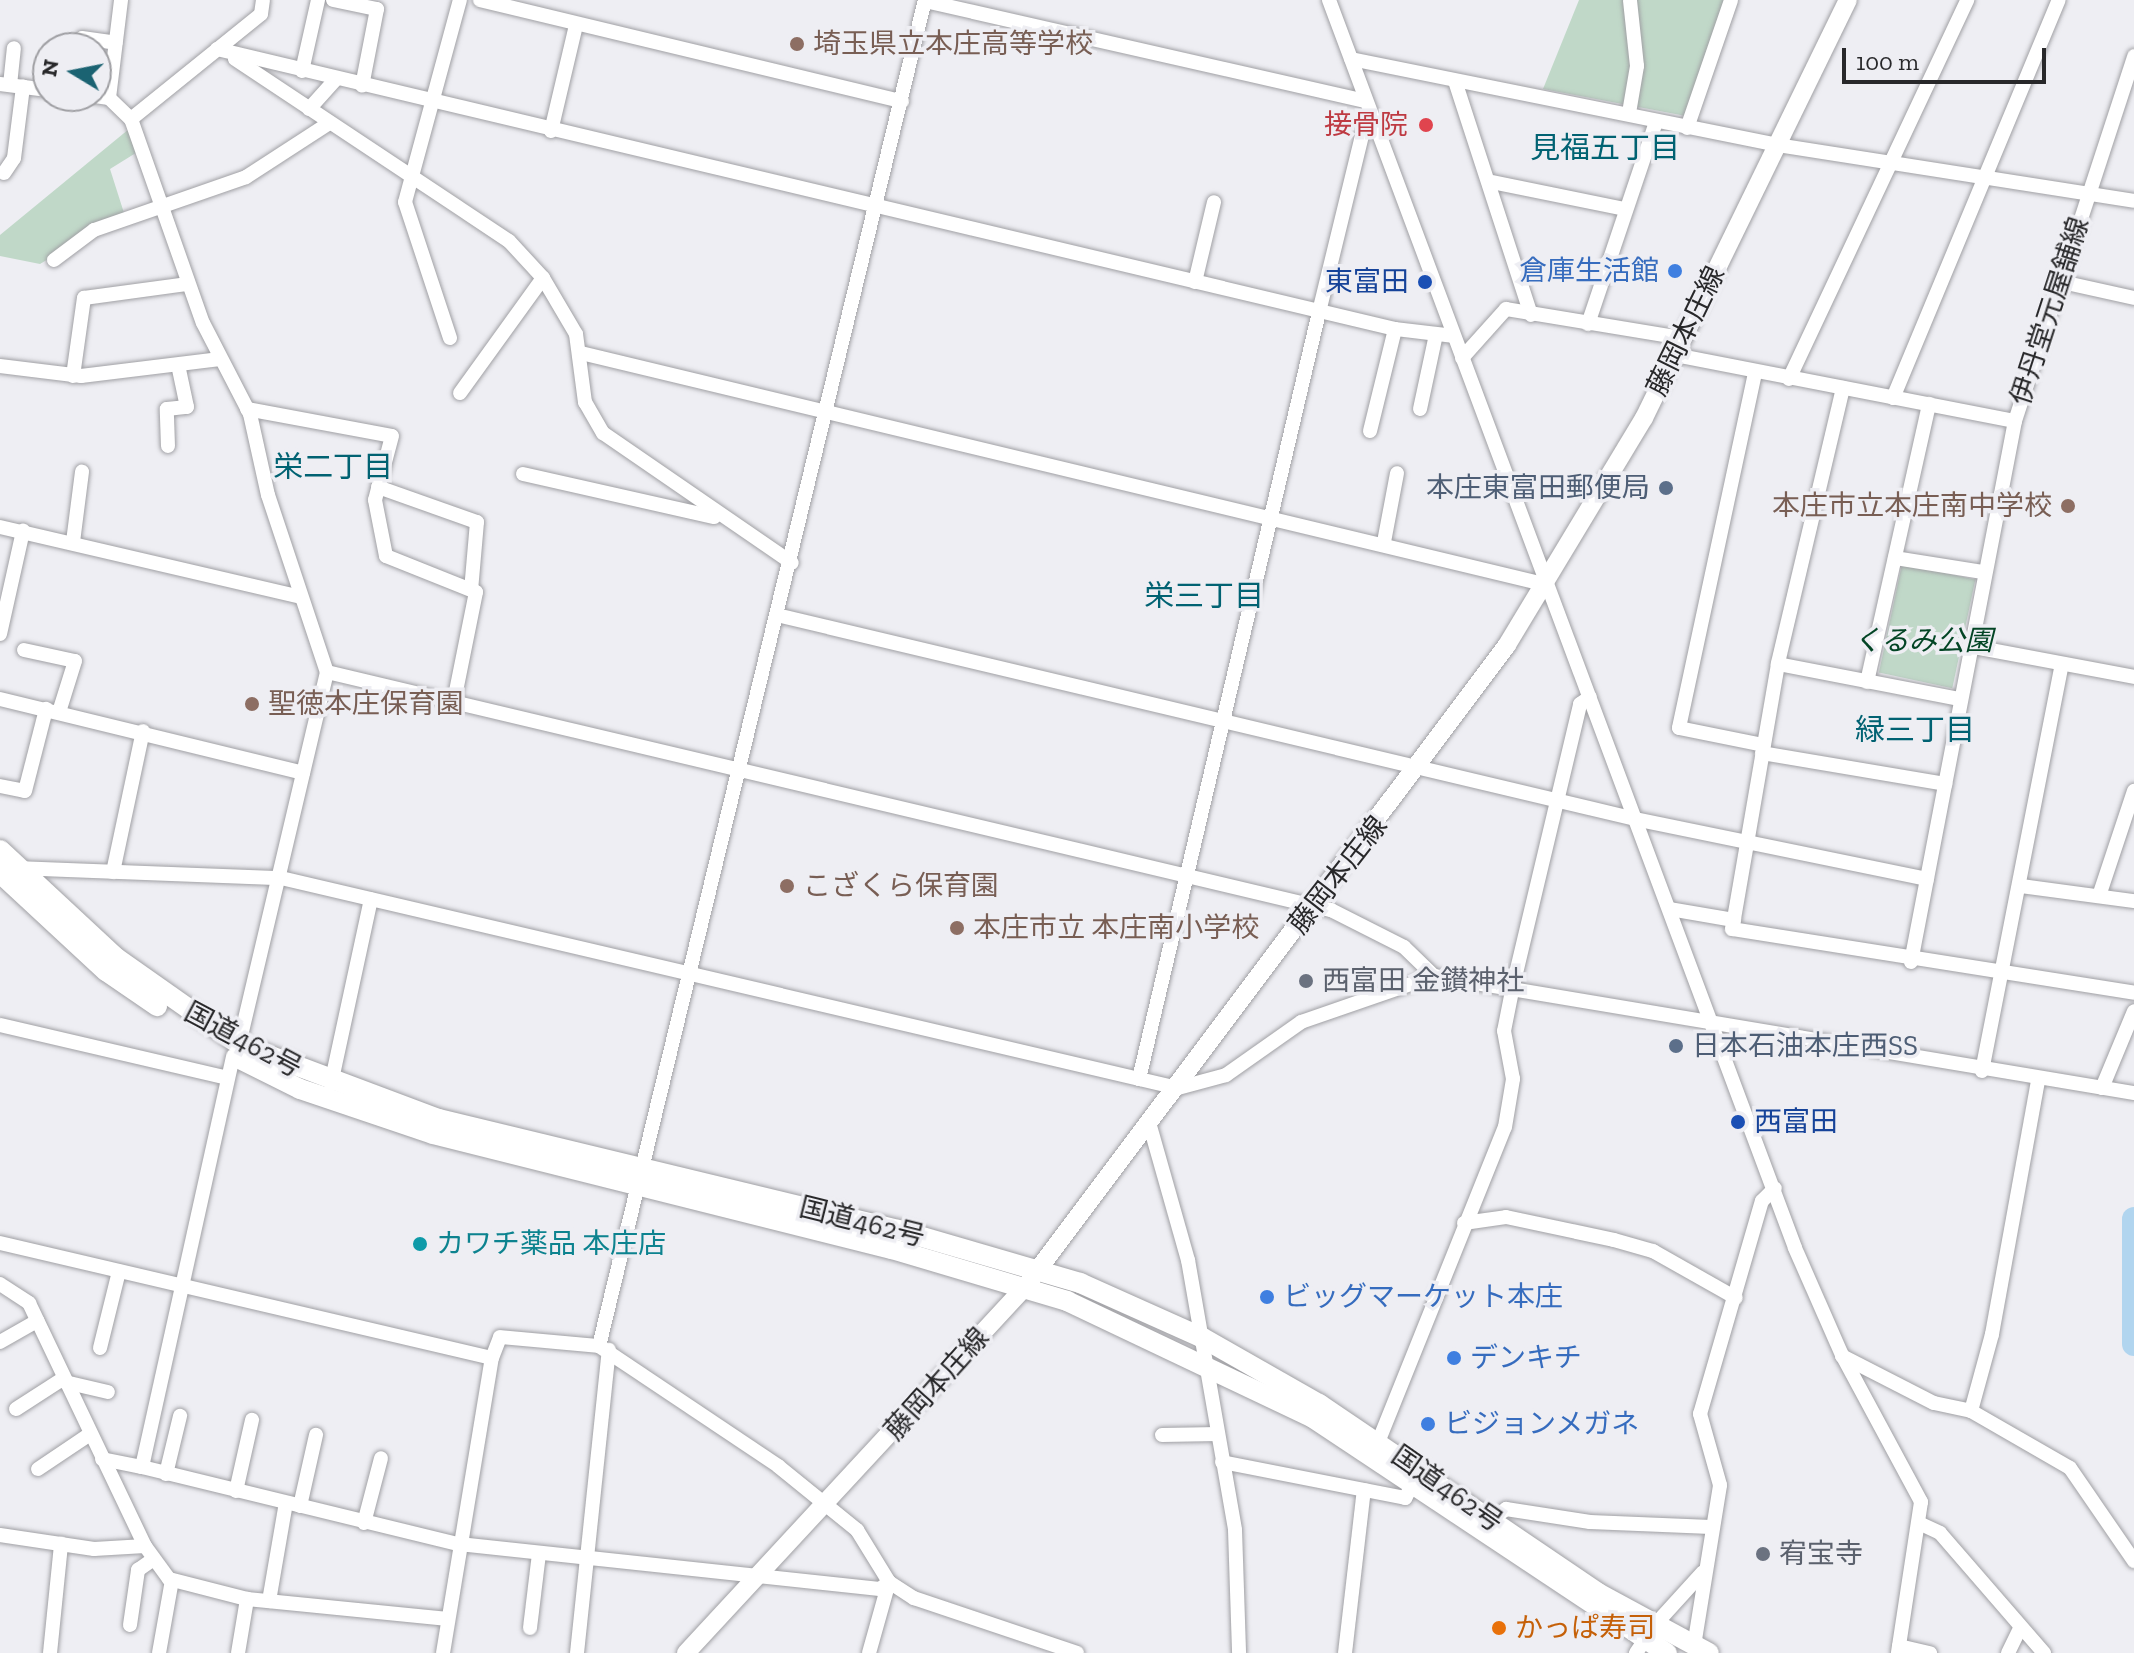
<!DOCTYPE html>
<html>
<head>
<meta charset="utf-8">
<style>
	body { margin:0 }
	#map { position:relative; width:2134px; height:1653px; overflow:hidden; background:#eeeef3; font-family:"Zilla Slab","Noto Sans JP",serif }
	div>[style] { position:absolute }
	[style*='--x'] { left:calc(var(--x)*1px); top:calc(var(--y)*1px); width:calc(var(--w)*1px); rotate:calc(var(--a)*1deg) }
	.green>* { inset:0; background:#c0d8c8; transform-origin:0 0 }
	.river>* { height:24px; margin:-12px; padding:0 12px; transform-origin:12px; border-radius:12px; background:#b1d5ef }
	.roads { filter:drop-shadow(0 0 2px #a0a0a4) drop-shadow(0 0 2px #a0a0a4) }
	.minor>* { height:14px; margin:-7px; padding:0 7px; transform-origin:7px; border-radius:7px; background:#fff }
	.major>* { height:18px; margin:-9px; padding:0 9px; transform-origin:9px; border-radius:9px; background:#fff }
	.highway>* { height:20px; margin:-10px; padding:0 10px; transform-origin:10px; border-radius:10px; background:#fff }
	.dots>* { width:22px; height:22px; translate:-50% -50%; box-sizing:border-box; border:4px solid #eeeef3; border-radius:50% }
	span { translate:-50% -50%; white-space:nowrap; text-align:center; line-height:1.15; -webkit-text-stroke:7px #eeeef3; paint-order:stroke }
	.education-label { font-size:28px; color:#785e54 }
	.left { translate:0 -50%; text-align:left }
	.right { translate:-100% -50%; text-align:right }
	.health-label { font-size:28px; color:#be3a42 }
	.shop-label { font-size:28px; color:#366cbe }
	.transit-label { font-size:28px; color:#164399 }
	.street-label { font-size:28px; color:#28282a }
	.service-label { font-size:28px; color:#4e5e75 }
	.park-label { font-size:28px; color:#034525; font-style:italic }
	.worship-label { font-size:28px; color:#5b616d }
	.culture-label { font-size:28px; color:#0d838f }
	.food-label { font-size:28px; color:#c56008 }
	.neighbourhood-label { font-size:30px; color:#016272 }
	.north { position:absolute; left:32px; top:32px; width:80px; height:80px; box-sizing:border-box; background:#eeeef3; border:2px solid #9f9fa3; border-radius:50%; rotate:280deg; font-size:22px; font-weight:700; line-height:32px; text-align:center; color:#28282a }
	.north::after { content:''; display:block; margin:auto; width:28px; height:36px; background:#1b6372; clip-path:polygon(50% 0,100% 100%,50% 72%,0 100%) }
	.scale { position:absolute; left:1842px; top:48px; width:204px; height:36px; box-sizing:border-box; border:4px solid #28282a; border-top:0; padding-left:10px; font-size:24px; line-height:28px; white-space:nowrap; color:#28282a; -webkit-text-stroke:6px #eeeef3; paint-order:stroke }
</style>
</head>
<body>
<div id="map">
	<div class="green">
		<i style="clip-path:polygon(1579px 0,1726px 0,1686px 116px,1543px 89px)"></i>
		<i style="clip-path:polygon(129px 129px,139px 151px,110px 169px,124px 213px,40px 264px,0 256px,0 235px)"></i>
		<i style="left:1902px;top:564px;width:75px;height:111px;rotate:12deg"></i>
	</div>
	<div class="river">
		<i style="--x:2134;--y:1219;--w:125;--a:90"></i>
	</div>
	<div class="roads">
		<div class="minor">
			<i style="--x:333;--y:0;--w:45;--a:11.6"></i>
			<i style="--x:377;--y:9;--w:78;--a:101"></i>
			<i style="--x:480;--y:0;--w:434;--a:13.5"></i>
			<i style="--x:1329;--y:0;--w:1332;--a:69.52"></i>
			<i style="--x:1795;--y:1248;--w:117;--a:66.3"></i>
			<i style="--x:1842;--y:1355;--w:167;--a:61.7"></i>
			<i style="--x:1921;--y:1502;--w:153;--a:98.7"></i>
			<i style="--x:925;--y:1;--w:452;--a:12.8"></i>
			<i style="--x:82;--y:38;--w:34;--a:8"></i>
			<i style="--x:217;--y:49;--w:1211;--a:13.37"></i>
			<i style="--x:1395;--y:329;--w:59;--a:6.8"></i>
			<i style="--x:235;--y:59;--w:329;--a:33.6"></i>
			<i style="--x:509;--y:241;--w:50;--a:47.4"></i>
			<i style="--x:543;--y:278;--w:65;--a:59.5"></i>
			<i style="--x:576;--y:334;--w:69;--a:82.5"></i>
			<i style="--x:585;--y:402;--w:36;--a:60"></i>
			<i style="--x:603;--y:433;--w:229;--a:34.5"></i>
			<i style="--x:1351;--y:59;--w:435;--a:11.4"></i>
			<i style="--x:1777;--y:145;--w:361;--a:8.9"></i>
			<i style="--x:302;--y:71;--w:73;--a:-77.3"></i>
			<i style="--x:1455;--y:81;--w:246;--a:72"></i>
			<i style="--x:0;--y:84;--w:48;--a:7.1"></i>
			<i style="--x:10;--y:85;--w:37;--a:-84"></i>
			<i style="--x:95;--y:96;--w:14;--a:8"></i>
			<i style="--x:109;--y:98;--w:30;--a:44"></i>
			<i style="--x:131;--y:119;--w:216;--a:70.6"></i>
			<i style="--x:203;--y:323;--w:102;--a:62.7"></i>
			<i style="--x:250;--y:414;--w:83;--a:77.5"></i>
			<i style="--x:268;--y:495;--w:187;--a:71.6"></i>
			<i style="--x:327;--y:672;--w:382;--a:103.3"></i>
			<i style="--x:109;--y:98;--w:99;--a:-83"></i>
			<i style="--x:309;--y:109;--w:40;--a:-48"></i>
			<i style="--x:1629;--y:113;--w:48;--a:-80.3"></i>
			<i style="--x:1637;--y:66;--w:66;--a:-96.1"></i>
			<i style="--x:131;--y:119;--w:167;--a:-38.9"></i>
			<i style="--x:261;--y:14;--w:14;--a:-82"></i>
			<i style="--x:1687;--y:128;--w:135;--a:-71"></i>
			<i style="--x:551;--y:131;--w:109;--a:-76.7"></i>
			<i style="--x:4;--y:173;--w:18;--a:-56"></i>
			<i style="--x:14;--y:158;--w:72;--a:-82.8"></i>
			<i style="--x:1492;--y:182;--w:136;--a:11.5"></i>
			<i style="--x:54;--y:260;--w:50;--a:-36.9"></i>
			<i style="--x:94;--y:230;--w:161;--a:-19.2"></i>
			<i style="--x:246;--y:177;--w:99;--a:-33"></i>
			<i style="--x:1195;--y:282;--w:82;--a:-76.6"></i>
			<i style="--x:2062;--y:282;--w:74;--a:12.5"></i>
			<i style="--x:1588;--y:324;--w:213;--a:-71.4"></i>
			<i style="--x:450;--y:338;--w:143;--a:-108.3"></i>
			<i style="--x:405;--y:202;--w:209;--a:-74.8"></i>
			<i style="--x:581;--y:353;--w:993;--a:13.5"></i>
			<i style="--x:1675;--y:355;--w:346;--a:11"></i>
			<i style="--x:1462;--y:358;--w:66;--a:-48.1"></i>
			<i style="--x:1506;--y:309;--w:178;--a:9.4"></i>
			<i style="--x:0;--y:366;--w:82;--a:7"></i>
			<i style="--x:81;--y:376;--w:140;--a:-7"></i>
			<i style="--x:1755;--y:373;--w:363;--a:102.1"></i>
			<i style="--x:1679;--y:728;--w:86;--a:11.4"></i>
			<i style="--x:73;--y:376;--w:79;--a:-82"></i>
			<i style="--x:84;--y:298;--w:105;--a:-7.7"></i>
			<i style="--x:1789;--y:379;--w:419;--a:-64.8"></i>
			<i style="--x:1843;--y:388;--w:284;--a:103.3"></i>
			<i style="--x:1778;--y:664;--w:269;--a:99.8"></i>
			<i style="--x:1732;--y:929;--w:407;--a:9"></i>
			<i style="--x:460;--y:393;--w:142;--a:-54.2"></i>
			<i style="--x:1893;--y:398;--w:431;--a:-67.4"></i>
			<i style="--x:247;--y:409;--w:147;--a:10.5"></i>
			<i style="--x:392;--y:436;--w:66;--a:104.9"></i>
			<i style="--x:375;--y:500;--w:57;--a:78.9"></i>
			<i style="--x:386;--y:556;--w:97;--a:21.8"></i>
			<i style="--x:476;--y:592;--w:111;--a:101.4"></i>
			<i style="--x:1420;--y:409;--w:72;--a:-77.9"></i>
			<i style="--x:1370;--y:431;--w:105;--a:-76.2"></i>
			<i style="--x:168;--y:446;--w:37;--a:-92"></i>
			<i style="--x:167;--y:409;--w:20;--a:-6"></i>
			<i style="--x:187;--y:407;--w:40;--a:-102"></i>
			<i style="--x:523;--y:474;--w:196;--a:12.7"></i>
			<i style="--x:378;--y:487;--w:105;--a:19.5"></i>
			<i style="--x:477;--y:522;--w:68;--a:95"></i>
			<i style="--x:0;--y:527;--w:309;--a:13.1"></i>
			<i style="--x:73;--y:542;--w:71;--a:-82.7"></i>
			<i style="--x:1384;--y:542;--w:70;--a:-79.3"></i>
			<i style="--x:1895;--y:558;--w:88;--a:9.1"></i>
			<i style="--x:781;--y:616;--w:878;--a:13.37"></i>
			<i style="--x:1635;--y:819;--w:298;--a:11.6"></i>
			<i style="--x:0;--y:634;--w:106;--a:-77.4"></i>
			<i style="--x:1969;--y:646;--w:168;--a:10.6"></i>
			<i style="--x:24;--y:650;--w:52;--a:12.2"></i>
			<i style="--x:75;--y:661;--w:53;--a:107.4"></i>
			<i style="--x:1778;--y:664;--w:184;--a:10.9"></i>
			<i style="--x:327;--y:672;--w:1032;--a:13.34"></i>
			<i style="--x:1331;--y:910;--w:82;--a:26.9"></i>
			<i style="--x:1404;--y:947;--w:42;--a:44"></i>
			<i style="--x:1867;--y:682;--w:285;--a:-77.4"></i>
			<i style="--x:0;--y:699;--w:312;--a:13.7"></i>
			<i style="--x:1762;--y:753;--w:186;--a:9.6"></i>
			<i style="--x:0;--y:786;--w:25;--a:11"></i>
			<i style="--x:25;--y:791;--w:85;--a:-75.6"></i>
			<i style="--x:16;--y:868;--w:265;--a:2.2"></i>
			<i style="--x:281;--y:878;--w:921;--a:13.18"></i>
			<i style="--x:1178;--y:1088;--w:50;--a:-15.2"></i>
			<i style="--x:1226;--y:1075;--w:92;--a:-35.2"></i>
			<i style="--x:1301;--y:1022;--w:141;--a:-19.1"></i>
			<i style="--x:1434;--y:976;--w:710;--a:9.49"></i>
			<i style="--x:113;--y:872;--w:144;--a:-78"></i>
			<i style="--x:2021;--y:886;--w:114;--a:7.6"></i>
			<i style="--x:2099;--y:896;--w:111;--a:-71.6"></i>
			<i style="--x:1670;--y:909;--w:65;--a:9.8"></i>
			<i style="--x:1911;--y:962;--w:551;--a:-79.12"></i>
			<i style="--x:2015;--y:421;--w:384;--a:-71.9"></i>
			<i style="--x:0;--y:1025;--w:233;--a:13.1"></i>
			<i style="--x:1982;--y:1071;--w:414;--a:-78.9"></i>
			<i style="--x:1139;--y:1079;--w:788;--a:-76.79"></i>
			<i style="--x:1319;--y:312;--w:190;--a:-76.3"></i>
			<i style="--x:1364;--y:127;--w:12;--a:-42"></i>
			<i style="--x:331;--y:1084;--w:189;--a:-77.8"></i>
			<i style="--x:2102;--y:1088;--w:83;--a:-67.4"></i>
			<i style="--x:1150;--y:1126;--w:139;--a:74.2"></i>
			<i style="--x:1188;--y:1260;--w:274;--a:80.1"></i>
			<i style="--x:1235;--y:1530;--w:123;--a:88.1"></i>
			<i style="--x:1464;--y:1223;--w:42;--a:-8.1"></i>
			<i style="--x:1506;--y:1217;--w:110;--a:12"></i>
			<i style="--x:1614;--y:1240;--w:41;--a:15.8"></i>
			<i style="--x:1653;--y:1251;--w:95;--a:29.5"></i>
			<i style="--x:0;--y:1243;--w:505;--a:13.16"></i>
			<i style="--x:492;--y:1358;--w:22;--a:-69"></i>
			<i style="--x:500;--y:1337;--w:99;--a:5.2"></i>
			<i style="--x:599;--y:1346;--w:216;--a:33.8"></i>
			<i style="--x:778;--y:1466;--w:102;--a:39"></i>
			<i style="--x:857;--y:1530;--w:61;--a:58.4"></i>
			<i style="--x:889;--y:1582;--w:30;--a:33"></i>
			<i style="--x:914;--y:1598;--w:172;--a:18.6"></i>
			<i style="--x:0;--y:1284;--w:35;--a:33"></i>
			<i style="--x:29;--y:1303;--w:269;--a:64.5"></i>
			<i style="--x:145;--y:1546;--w:41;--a:54"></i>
			<i style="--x:169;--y:1579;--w:81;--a:14.4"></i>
			<i style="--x:247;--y:1599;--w:202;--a:5.7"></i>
			<i style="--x:0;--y:1342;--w:43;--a:-29.6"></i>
			<i style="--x:599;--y:1346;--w:1385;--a:-76.39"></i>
			<i style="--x:100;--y:1348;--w:79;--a:-76.1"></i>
			<i style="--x:1842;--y:1356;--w:103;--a:27.1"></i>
			<i style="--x:1934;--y:1403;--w:38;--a:12"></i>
			<i style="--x:1971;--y:1411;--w:114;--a:29.9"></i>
			<i style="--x:2070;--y:1468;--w:113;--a:55.5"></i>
			<i style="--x:65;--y:1382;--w:44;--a:13.1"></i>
			<i style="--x:16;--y:1409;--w:57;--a:-32.9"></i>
			<i style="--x:1971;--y:1411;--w:80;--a:-74.7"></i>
			<i style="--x:1992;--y:1334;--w:258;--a:-79.7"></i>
			<i style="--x:1162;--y:1435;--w:56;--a:-1"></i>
			<i style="--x:1379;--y:1440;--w:337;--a:-68.1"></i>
			<i style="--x:1505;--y:1127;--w:49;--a:-80.5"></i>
			<i style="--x:1513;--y:1079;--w:49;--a:-100.6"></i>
			<i style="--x:1504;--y:1031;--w:46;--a:-78.7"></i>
			<i style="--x:1513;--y:986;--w:290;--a:-76.6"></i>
			<i style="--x:1580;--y:704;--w:12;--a:-35"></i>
			<i style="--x:102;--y:1459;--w:41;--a:11.3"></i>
			<i style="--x:142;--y:1467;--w:421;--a:-77.5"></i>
			<i style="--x:1222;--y:1462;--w:187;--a:11.1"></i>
			<i style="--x:1405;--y:1498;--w:16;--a:-60"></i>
			<i style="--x:142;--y:1467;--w:326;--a:13.7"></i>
			<i style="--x:459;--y:1544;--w:423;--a:6.1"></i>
			<i style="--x:880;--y:1589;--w:11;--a:-38"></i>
			<i style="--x:38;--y:1469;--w:63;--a:-33.9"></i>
			<i style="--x:166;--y:1474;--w:60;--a:-76.4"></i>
			<i style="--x:236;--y:1491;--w:73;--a:-77.3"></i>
			<i style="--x:300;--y:1506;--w:73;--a:-77.3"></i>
			<i style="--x:1491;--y:1520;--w:19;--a:-36"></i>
			<i style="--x:1506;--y:1509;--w:85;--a:8.8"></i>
			<i style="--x:1590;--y:1522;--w:121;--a:2.4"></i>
			<i style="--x:364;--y:1523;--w:67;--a:-75.3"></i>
			<i style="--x:1921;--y:1524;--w:21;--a:25"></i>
			<i style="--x:1940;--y:1533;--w:159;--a:49.1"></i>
			<i style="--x:0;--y:1535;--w:95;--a:8.5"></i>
			<i style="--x:94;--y:1549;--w:51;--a:-3.4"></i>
			<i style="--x:269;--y:1601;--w:99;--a:-80.2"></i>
			<i style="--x:130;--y:1625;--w:56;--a:-81.7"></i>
			<i style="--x:138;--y:1570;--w:19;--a:-35"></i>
			<i style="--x:1653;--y:1627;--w:74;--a:-47.7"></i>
			<i style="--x:530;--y:1628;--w:75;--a:-83.1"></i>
			<i style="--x:1694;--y:1646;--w:163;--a:-80.8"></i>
			<i style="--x:1720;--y:1485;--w:74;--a:-105.7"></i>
			<i style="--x:1700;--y:1414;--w:222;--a:-73.8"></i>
			<i style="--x:1762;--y:1201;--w:18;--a:-45"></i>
			<i style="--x:1899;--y:1646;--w:32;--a:13"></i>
			<i style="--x:50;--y:1653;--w:110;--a:-84.2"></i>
			<i style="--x:159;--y:1653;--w:74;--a:-79.9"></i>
			<i style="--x:238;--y:1653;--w:55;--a:-80.5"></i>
			<i style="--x:443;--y:1653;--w:299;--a:-80.6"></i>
			<i style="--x:577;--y:1653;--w:305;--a:-84"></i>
			<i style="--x:869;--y:1653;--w:74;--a:-74.3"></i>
			<i style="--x:1345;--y:1653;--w:164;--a:-83.4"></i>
			<i style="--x:1636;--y:1653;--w:14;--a:-56"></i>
			<i style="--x:2008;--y:1653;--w:25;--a:-64"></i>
		</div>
		<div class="major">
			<i style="--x:686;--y:1653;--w:499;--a:-47.2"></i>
			<i style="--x:1025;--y:1287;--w:803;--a:-53.1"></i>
			<i style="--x:1507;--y:645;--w:265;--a:-58.9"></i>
			<i style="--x:1644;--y:418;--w:465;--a:-64"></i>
		</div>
		<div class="highway">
			<i style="--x:0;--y:850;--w:157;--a:42.9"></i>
			<i style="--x:115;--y:957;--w:151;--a:35.1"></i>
			<i style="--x:239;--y:1044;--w:214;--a:20.6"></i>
			<i style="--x:439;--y:1119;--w:472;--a:13.6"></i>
			<i style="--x:898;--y:1230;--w:190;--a:16.2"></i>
			<i style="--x:1080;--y:1283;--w:133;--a:24.1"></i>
			<i style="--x:1201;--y:1337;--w:136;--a:29.6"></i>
			<i style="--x:1319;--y:1404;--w:337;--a:34.1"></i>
			<i style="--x:1598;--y:1593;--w:126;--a:28.4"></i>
			<i style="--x:0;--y:873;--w:144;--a:42.8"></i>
			<i style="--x:106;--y:971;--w:62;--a:34.5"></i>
			<i style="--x:238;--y:1058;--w:69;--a:26.6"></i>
			<i style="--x:300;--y:1089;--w:140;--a:18.7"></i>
			<i style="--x:433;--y:1134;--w:473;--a:14.1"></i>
			<i style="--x:892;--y:1249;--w:183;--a:16.5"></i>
			<i style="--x:1067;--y:1301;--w:272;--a:25.4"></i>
			<i style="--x:1313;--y:1418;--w:425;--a:33.6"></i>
		</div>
	</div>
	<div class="dots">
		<i style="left:797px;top:44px;background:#8d6e63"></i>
		<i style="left:1426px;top:125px;background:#e0444e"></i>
		<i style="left:1675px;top:271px;background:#3f7fe0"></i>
		<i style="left:1425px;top:282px;background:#1a4fb4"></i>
		<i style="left:1666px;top:488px;background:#5c6f8a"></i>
		<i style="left:2068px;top:506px;background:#8d6e63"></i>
		<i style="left:252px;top:704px;background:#8d6e63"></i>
		<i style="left:787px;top:886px;background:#8d6e63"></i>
		<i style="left:957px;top:928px;background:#8d6e63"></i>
		<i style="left:1306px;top:981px;background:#6b7280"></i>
		<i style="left:1676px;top:1046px;background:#5c6f8a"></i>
		<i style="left:1738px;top:1122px;background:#1a4fb4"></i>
		<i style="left:420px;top:1244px;background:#0f9aa8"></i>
		<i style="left:1267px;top:1297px;background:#3f7fe0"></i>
		<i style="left:1454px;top:1358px;background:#3f7fe0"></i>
		<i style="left:1428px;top:1424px;background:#3f7fe0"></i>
		<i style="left:1763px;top:1554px;background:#6b7280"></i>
		<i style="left:1499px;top:1628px;background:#e8710a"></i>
	</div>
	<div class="education-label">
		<span class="left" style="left:813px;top:44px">埼玉県立本庄高等学校</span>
		<span class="right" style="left:2052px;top:506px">本庄市立本庄南中学校</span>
		<span class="left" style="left:268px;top:704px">聖徳本庄保育園</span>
		<span class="left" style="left:803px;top:886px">こざくら保育園</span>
		<span class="left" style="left:973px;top:928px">本庄市立 本庄南小学校</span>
	</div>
	<div class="health-label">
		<span class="right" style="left:1408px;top:125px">接骨院</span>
	</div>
	<div class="shop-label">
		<span class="right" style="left:1659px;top:271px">倉庫生活館</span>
		<span class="left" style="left:1283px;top:1297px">ビッグマーケット本庄</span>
		<span class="left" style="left:1470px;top:1358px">デンキチ</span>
		<span class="left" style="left:1444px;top:1424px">ビジョンメガネ</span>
	</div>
	<div class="transit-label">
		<span class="right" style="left:1409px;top:282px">東富田</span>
		<span class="left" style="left:1754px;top:1122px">西富田</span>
	</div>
	<div class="street-label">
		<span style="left:2050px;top:311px;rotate:-72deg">伊丹堂元屋舗線</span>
		<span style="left:1686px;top:331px;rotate:-64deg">藤岡本庄線</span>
		<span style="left:1338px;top:875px;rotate:-52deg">藤岡本庄線</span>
		<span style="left:243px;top:1040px;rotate:28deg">国道462号</span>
		<span style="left:862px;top:1222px;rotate:14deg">国道462号</span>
		<span style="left:937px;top:1384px;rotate:-48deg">藤岡本庄線</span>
		<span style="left:1447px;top:1489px;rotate:35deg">国道462号</span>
	</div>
	<div class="service-label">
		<span class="right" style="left:1650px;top:488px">本庄東富田郵便局</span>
		<span class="left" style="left:1692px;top:1046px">日本石油本庄西SS</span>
	</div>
	<div class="park-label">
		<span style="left:1923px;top:641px">くるみ公園</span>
	</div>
	<div class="worship-label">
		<span class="left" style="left:1322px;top:981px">西富田 金鑚神社</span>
		<span class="left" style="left:1779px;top:1554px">宥宝寺</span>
	</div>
	<div class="culture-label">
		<span class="left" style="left:436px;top:1244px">カワチ薬品 本庄店</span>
	</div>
	<div class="food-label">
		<span class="left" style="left:1515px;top:1628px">かっぱ寿司</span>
	</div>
	<div class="neighbourhood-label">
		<span style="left:1605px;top:148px">見福五丁目</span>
		<span style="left:333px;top:467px">栄二丁目</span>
		<span style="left:1204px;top:596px">栄三丁目</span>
		<span style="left:1915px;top:730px">緑三丁目</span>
	</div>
	<div class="north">N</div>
	<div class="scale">100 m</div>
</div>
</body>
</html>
